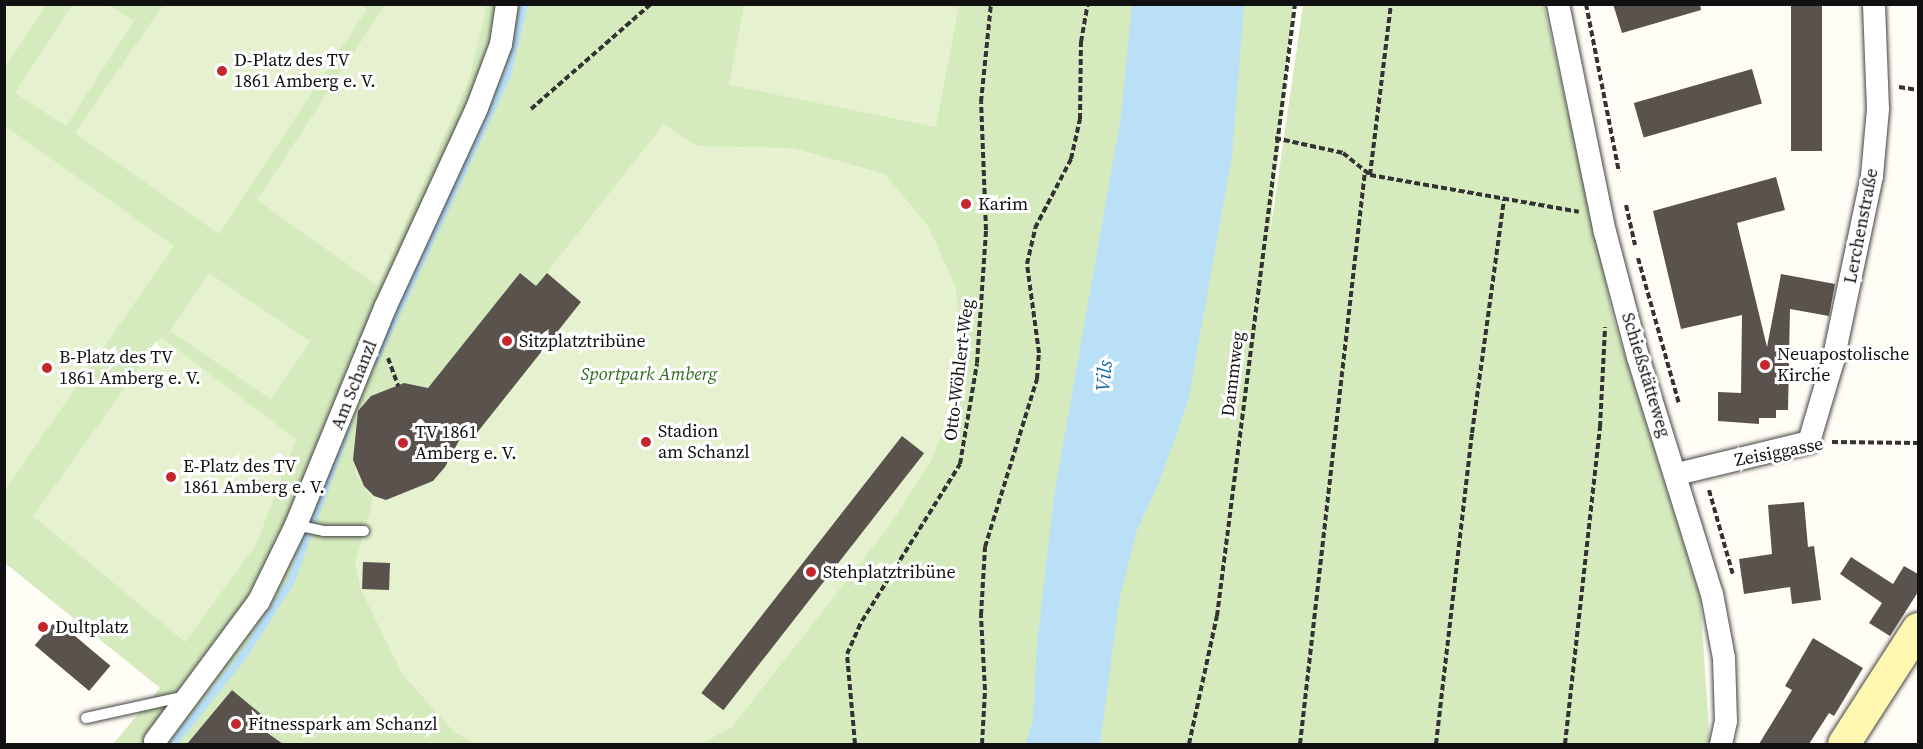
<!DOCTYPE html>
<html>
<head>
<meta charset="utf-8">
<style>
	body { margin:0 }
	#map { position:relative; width:1923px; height:749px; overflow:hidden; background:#fffdf5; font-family:"Source Serif 4",serif }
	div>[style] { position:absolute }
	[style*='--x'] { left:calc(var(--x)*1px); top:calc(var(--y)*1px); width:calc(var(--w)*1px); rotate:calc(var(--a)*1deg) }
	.green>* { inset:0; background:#d5ebbd }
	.pitch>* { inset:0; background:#e6f2cf; transform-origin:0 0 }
	.water>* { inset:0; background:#b9e0f7 }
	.stream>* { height:8px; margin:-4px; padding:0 4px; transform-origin:4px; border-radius:4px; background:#b9e0f7 }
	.building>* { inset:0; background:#5a524d; transform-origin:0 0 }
	.path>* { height:4px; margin-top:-2px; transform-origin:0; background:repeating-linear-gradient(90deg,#333 0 6px,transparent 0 9px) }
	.roads { filter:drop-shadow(0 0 2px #444) drop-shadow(0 0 2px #444) }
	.service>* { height:10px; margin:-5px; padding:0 5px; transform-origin:5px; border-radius:5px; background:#fff }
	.minor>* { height:22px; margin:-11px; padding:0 11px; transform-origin:11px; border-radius:11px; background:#fff }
	.secondary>* { height:32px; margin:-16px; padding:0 16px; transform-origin:16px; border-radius:16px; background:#fff6b0 }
	.dots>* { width:16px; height:16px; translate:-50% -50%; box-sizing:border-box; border:3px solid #fff; border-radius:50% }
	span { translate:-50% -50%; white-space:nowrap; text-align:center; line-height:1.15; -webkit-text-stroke:6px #fff; paint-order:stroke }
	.poi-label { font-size:18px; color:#111 }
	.left { translate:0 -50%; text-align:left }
	.street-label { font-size:18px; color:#111 }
	.park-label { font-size:18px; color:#2f6b1f; font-style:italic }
	.water-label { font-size:20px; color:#1768a6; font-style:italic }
	.frame { position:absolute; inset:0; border:6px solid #111; pointer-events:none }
</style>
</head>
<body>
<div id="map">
	<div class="green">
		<i style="clip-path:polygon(4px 5px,1293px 5px,1269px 241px,1303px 5px,1544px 5px,1614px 321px,1700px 597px,1710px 744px,113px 744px,160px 688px,5px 563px)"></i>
	</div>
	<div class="pitch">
		<i style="clip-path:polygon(5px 4px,46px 5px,5px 68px,4px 5px)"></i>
		<i style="clip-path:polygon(72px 5px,109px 5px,134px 21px,66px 126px,15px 93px)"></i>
		<i style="clip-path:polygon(361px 5px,367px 9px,219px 234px,75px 133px,163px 5px)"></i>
		<i style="clip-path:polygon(385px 5px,487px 5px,469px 80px,378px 286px,257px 200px)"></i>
		<i style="clip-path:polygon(744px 5px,959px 5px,936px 127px,729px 85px)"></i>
		<i style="clip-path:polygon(664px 124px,696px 146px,793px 148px,885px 174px,928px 226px,956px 287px,960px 342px,953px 406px,931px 461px,890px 525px,732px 727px,701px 744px,476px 744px,454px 732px,403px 675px,361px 590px,355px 563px,373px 500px,355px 473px,358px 411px,404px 383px,429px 388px,520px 273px,536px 286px)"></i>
		<i style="clip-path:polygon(5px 126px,174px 246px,5px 490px)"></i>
		<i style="left:209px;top:273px;width:122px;height:70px;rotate:34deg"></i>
		<i style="clip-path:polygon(161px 337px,296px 439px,256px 545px,185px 642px,33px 516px)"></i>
	</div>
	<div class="water">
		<i style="clip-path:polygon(1132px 5px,1244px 5px,1232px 156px,1188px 402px,1158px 485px,1137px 530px,1120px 596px,1100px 744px,1026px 744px,1033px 719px,1037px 643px,1054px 496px,1121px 116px)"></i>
	</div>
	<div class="stream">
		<i style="--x:374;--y:362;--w:315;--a:-65.1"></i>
		<i style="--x:507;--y:76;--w:74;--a:-76.7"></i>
		<i style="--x:173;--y:744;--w:116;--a:-51.6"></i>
		<i style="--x:245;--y:653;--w:85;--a:-57.4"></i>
		<i style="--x:291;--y:581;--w:163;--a:-69.9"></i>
	</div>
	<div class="building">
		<i style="clip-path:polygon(1613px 4px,1700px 4px,1701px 10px,1622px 33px)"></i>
		<i style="left:1791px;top:4px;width:31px;height:147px"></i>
		<i style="left:1752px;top:69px;width:36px;height:123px;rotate:74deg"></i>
		<i style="clip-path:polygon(1776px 177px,1785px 210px,1737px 223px,1767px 347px,1781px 274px,1835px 284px,1829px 316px,1790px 309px,1788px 410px,1776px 410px,1776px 418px,1759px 418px,1759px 424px,1718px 421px,1718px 392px,1741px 393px,1742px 315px,1681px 329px,1653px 211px)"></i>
		<i style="clip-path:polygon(520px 273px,536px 286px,547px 273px,581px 302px,472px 439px,463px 433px,445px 467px,433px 481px,386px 500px,374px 496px,364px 486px,353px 460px,358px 411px,371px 396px,404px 383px,428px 388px)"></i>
		<i style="left:902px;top:436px;width:28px;height:326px;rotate:38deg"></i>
		<i style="clip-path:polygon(1804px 502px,1808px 547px,1814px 546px,1821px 600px,1792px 604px,1790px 587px,1744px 594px,1739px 559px,1772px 554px,1768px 505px)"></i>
		<i style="clip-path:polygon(1851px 557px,1893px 584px,1904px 566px,1918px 574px,1918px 592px,1890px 636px,1869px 623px,1882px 603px,1840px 574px)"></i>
		<i style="left:363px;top:562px;width:27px;height:27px;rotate:2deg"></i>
		<i style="left:56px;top:620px;width:71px;height:33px;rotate:40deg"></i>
		<i style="clip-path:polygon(1813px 638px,1863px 668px,1834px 716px,1829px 713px,1809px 744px,1759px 744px,1792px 690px,1785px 686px)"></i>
		<i style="clip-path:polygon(232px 690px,273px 724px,266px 732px,283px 744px,187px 744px)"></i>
	</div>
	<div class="path">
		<i style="--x:1586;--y:4;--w:171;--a:78.9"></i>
		<i style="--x:1899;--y:87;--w:19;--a:9"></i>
		<i style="--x:531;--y:109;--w:159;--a:-41.2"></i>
		<i style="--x:1275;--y:138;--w:70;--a:12.4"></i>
		<i style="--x:1343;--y:153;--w:35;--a:39"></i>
		<i style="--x:1370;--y:175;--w:212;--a:10"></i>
		<i style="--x:1370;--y:175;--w:172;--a:-83"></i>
		<i style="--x:1626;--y:205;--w:41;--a:77.3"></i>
		<i style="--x:1638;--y:258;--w:152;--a:74.3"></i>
		<i style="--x:388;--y:358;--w:30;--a:70"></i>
		<i style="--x:1832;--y:442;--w:86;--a:0.7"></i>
		<i style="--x:1709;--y:490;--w:88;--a:74.2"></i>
		<i style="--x:855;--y:744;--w:90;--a:-95.1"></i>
		<i style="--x:847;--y:654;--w:36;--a:-66"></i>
		<i style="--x:862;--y:621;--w:185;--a:-58"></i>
		<i style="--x:960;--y:464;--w:102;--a:-80.4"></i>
		<i style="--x:977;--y:363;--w:133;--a:-86.1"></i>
		<i style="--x:986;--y:230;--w:128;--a:-92.2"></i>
		<i style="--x:981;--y:102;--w:99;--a:-84.2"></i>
		<i style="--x:982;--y:744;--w:54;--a:-86.8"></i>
		<i style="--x:985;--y:690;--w:75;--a:-93.1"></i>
		<i style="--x:981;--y:615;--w:68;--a:-86.6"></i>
		<i style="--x:985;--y:547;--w:176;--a:-72.8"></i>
		<i style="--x:1037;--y:379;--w:26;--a:-86"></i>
		<i style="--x:1039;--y:353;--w:90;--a:-97.7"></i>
		<i style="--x:1027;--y:264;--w:37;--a:-77"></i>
		<i style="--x:1035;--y:228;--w:78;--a:-62.4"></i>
		<i style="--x:1071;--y:159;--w:41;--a:-77.3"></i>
		<i style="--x:1080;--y:119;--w:77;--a:-89.3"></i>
		<i style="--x:1081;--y:42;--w:39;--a:-80"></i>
		<i style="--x:1189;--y:744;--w:131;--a:-77.7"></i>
		<i style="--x:1217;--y:616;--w:617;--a:-82.74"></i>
		<i style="--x:1300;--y:744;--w:577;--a:-83.53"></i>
		<i style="--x:1436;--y:744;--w:313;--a:-83.4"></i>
		<i style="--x:1472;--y:433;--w:236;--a:-82.2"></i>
		<i style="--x:1565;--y:744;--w:319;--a:-83.7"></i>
		<i style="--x:1600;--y:427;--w:100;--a:-87.1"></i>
	</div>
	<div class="roads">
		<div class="service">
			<i style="--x:296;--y:525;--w:29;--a:12"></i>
			<i style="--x:324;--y:531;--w:40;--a:0"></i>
			<i style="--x:86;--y:718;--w:102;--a:-12.4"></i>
		</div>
		<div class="minor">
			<i style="--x:1558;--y:4;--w:233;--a:78.4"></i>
			<i style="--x:1605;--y:232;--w:129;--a:75.2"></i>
			<i style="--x:1638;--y:357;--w:248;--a:72.7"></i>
			<i style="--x:1712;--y:594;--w:65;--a:79.4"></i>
			<i style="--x:1724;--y:658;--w:63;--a:88.2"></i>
			<i style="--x:1726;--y:721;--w:24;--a:102"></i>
			<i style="--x:1677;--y:474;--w:136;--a:-13.6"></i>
			<i style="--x:1809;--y:442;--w:84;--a:-73.5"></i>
			<i style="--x:1833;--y:361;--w:189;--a:-78.1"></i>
			<i style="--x:1872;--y:176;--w:67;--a:-84.9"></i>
			<i style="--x:1878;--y:109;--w:105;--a:-92.2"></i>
			<i style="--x:155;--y:741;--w:174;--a:-53.4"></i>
			<i style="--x:259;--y:601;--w:85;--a:-64"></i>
			<i style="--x:296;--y:525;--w:235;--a:-67.7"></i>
			<i style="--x:385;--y:308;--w:220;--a:-65.3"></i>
			<i style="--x:477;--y:108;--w:68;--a:-69.4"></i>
			<i style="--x:501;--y:44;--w:40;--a:-81.5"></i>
		</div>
		<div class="secondary">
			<i style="--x:1844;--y:744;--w:137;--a:-57.2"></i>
		</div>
	</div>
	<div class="dots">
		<i style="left:222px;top:71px;background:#c4262e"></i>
		<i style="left:966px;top:204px;background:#c4262e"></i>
		<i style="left:507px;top:341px;background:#c4262e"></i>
		<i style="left:1765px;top:365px;background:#c4262e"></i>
		<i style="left:47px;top:368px;background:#c4262e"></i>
		<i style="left:646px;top:442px;background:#c4262e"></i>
		<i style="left:403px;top:443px;background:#c4262e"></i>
		<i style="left:171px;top:477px;background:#c4262e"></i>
		<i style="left:811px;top:572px;background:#c4262e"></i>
		<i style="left:43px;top:627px;background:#c4262e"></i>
		<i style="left:236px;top:724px;background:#c4262e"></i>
	</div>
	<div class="poi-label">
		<span class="left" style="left:234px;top:71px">D-Platz des TV<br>1861 Amberg e. V.</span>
		<span class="left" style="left:978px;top:204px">Karim</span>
		<span class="left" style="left:519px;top:341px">Sitzplatztribüne</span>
		<span class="left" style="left:1777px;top:365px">Neuapostolische<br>Kirche</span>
		<span class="left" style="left:59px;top:368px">B-Platz des TV<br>1861 Amberg e. V.</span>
		<span class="left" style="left:658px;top:442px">Stadion<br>am Schanzl</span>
		<span class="left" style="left:415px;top:443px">TV 1861<br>Amberg e. V.</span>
		<span class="left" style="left:183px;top:477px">E-Platz des TV<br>1861 Amberg e. V.</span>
		<span class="left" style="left:823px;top:572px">Stehplatztribüne</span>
		<span class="left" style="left:55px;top:627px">Dultplatz</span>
		<span class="left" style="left:248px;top:724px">Fitnesspark am Schanzl</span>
	</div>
	<div class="street-label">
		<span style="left:1861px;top:226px;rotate:-79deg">Lerchenstraße</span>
		<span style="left:959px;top:370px;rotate:-83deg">Otto-Wöhlert-Weg</span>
		<span style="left:1233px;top:374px;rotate:-83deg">Dammweg</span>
		<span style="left:1646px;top:375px;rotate:73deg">Schießstätteweg</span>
		<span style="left:354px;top:385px;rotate:-68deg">Am Schanzl</span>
		<span style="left:1779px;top:452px;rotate:-11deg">Zeisiggasse</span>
	</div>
	<div class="park-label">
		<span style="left:649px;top:374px">Sportpark Amberg</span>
	</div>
	<div class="water-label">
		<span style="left:1104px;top:376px;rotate:-85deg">Vils</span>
	</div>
	<div class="frame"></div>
</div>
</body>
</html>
